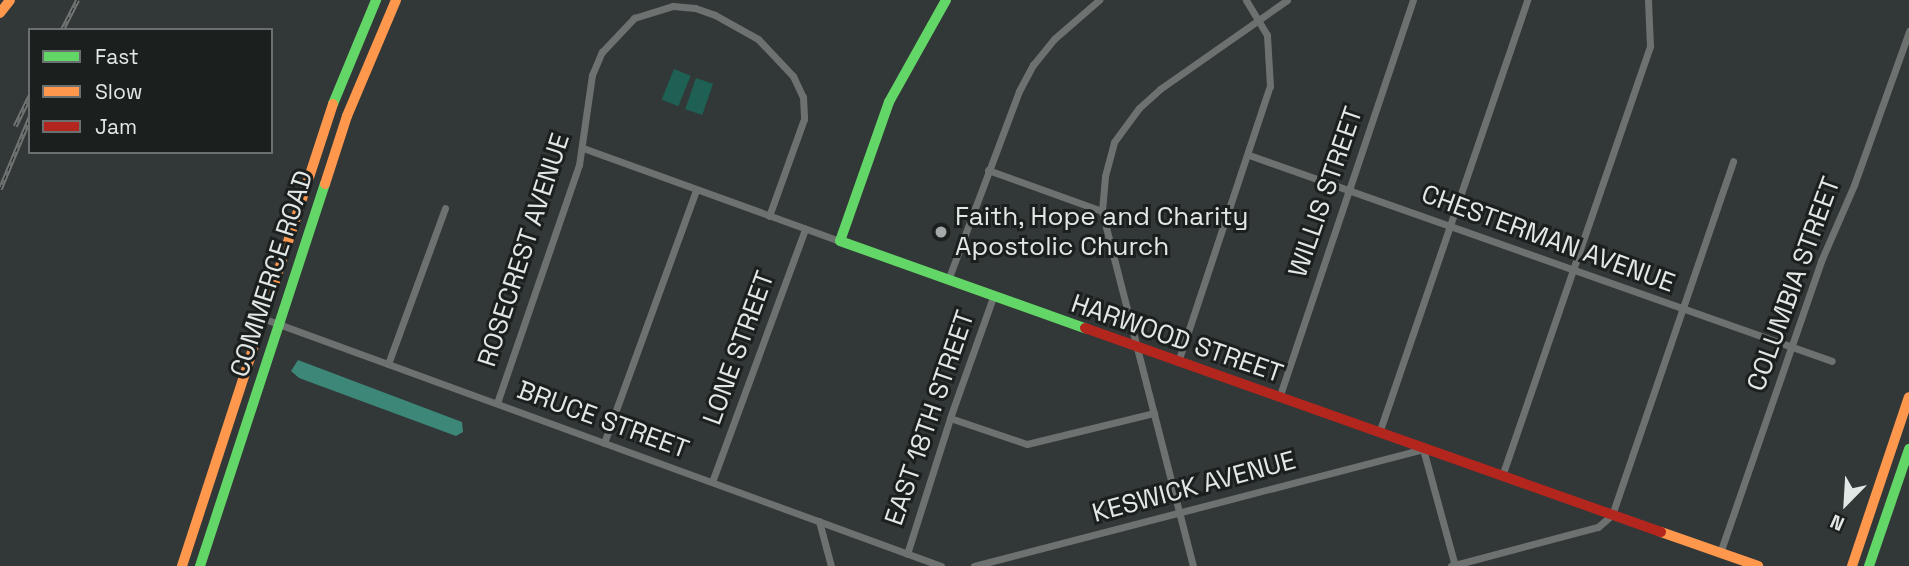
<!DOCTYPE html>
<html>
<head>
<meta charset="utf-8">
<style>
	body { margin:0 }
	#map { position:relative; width:1909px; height:566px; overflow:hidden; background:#323737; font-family:"Space Grotesk",sans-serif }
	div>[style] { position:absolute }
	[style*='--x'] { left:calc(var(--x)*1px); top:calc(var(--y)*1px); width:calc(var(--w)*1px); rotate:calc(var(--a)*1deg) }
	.green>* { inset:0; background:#1e6154; transform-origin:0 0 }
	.water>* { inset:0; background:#3c8778 }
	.street>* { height:7px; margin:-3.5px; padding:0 3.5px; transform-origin:3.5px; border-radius:3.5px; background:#6d7170 }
	.fast>* { height:10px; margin:-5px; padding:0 5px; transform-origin:5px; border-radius:5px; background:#63d668 }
	.slow>* { height:10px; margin:-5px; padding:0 5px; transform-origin:5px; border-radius:5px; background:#ff974d }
	.jam>* { height:10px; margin:-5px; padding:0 5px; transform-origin:5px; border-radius:5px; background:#b3261e }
	.rail>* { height:4.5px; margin-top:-2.25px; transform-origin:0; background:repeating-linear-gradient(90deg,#1b201f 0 5px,#707473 0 10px); box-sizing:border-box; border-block:2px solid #707473 }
	.dots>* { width:19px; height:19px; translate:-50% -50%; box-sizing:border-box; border:4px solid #1b201f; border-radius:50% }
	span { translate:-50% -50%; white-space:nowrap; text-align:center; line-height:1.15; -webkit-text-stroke:6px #1b201f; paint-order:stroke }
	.street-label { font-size:26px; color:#e1e8e6 }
	.poi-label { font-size:26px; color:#e1e8e6 }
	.left { translate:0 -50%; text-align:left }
	.legend { position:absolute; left:28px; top:28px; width:245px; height:126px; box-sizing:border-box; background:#1b201f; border:2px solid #6a706f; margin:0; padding:9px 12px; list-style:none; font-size:21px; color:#e1e8e6 }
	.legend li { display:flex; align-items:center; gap:14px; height:35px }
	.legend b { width:35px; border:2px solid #6a706f }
	.north { position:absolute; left:1811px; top:468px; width:70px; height:70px; -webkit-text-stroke:5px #1b201f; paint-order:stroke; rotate:204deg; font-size:19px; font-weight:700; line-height:28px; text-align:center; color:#e1e8e6 }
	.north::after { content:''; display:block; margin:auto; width:24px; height:32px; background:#e1e8e6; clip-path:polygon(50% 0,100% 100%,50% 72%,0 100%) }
</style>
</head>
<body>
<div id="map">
	<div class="green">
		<i style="left:674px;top:69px;width:18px;height:33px;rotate:22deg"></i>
		<i style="left:696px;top:78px;width:18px;height:33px;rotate:19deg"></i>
	</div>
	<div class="water">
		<i style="clip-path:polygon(298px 360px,462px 422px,463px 432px,456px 436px,299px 378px,291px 371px)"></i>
	</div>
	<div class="street">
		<i style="--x:583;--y:148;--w:273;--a:19.9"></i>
		<i style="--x:1249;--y:155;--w:618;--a:19.46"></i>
		<i style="--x:988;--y:170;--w:121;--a:19.8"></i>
		<i style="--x:948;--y:280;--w:202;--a:-69.4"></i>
		<i style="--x:1019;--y:91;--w:30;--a:-62"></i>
		<i style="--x:1033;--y:65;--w:33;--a:-51"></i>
		<i style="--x:1054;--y:39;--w:60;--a:-40.9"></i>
		<i style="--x:262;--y:318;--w:723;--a:20.06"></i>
		<i style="--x:1178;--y:362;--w:291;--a:-71.6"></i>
		<i style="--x:1270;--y:86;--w:51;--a:-93.4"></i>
		<i style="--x:1267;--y:35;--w:41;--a:-121"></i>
		<i style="--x:388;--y:364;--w:166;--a:-69.9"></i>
		<i style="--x:1279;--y:398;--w:420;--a:-71.4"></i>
		<i style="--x:497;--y:403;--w:252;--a:-71"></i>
		<i style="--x:579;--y:165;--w:91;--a:-81.8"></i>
		<i style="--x:592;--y:75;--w:25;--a:-67"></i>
		<i style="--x:602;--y:52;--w:47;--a:-46.7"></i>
		<i style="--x:634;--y:18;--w:41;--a:-17.1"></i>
		<i style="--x:673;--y:6;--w:22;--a:5"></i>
		<i style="--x:695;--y:8;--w:21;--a:19"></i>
		<i style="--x:715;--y:15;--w:49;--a:29.2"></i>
		<i style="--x:758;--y:39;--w:51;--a:46.6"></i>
		<i style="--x:793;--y:76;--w:23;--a:65"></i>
		<i style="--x:803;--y:97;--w:22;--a:87"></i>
		<i style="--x:804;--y:119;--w:103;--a:109.8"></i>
		<i style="--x:950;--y:418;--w:81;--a:18.7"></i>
		<i style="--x:1027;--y:444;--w:131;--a:-13.7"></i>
		<i style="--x:1379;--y:433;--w:458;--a:-71.1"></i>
		<i style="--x:604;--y:443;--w:269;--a:-70"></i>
		<i style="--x:1502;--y:476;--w:455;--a:-71"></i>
		<i style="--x:1650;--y:46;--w:46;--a:-92.5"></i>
		<i style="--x:712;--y:482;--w:270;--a:-69.8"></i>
		<i style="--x:819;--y:521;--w:47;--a:75.1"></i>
		<i style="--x:1720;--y:553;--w:309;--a:-70.9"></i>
		<i style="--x:1821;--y:261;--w:83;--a:-66.5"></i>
		<i style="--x:1854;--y:185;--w:164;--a:-70.3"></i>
		<i style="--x:907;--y:554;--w:146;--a:-72.4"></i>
		<i style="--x:951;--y:415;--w:125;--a:-70.4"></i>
		<i style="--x:974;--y:566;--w:464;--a:-14.6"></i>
		<i style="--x:1423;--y:449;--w:121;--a:74.7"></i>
		<i style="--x:1193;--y:566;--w:366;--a:-104.4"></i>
		<i style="--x:1102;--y:211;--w:35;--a:-85"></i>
		<i style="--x:1105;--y:176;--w:35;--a:-75"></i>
		<i style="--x:1114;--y:142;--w:42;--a:-53.7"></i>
		<i style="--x:1139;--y:108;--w:28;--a:-42"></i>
		<i style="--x:1160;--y:89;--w:155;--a:-35"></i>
		<i style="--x:1451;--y:566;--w:152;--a:-14.9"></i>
		<i style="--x:1598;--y:527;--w:18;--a:-41"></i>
		<i style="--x:1612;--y:515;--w:374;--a:-71.1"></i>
	</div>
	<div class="fast">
		<i style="--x:946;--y:0;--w:117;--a:119.2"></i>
		<i style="--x:889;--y:102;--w:147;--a:109.4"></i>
		<i style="--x:840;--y:241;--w:260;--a:19.6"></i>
		<i style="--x:333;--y:104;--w:113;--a:-67.5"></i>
		<i style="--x:200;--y:566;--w:402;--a:-71.9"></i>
		<i style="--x:1869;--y:566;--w:124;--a:-71.1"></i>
	</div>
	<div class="slow">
		<i style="--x:0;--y:13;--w:16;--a:-52"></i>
		<i style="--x:325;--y:184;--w:71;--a:-72.1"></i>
		<i style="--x:347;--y:116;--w:126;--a:-67.1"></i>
		<i style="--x:1661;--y:532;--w:103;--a:19.3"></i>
		<i style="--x:182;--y:566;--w:486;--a:-71.9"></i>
		<i style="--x:1852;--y:566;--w:178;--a:-71.4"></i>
	</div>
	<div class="jam">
		<i style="--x:1085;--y:328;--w:611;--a:19.5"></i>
	</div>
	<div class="rail">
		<i style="--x:62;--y:30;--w:34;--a:-63"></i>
		<i style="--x:15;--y:126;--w:34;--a:-64"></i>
		<i style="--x:0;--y:189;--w:78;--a:-67.4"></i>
	</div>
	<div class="dots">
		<i style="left:941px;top:232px;background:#a4aaa9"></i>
	</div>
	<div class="street-label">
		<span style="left:1326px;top:192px;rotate:-71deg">WILLIS STREET</span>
		<span style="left:1548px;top:239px;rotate:20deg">CHESTERMAN AVENUE</span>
		<span style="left:524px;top:250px;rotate:-72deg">ROSECREST AVENUE</span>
		<span style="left:272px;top:274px;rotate:-72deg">COMMERCE ROAD</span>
		<span style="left:1794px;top:284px;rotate:-70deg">COLUMBIA STREET</span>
		<span style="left:1177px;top:339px;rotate:19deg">HARWOOD STREET</span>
		<span style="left:739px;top:348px;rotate:-70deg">LONE STREET</span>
		<span style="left:930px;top:418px;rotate:-71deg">EAST 18TH STREET</span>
		<span style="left:603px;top:420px;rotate:20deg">BRUCE STREET</span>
		<span style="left:1194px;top:487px;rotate:-15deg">KESWICK AVENUE</span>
	</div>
	<div class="poi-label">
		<span class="left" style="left:955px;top:232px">Faith, Hope and Charity<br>Apostolic Church</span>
	</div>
	<ul class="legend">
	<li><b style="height:9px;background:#63d668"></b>Fast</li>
	<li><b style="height:9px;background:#ff974d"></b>Slow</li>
	<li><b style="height:9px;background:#b3261e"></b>Jam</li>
	</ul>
	<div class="north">N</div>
</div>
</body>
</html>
